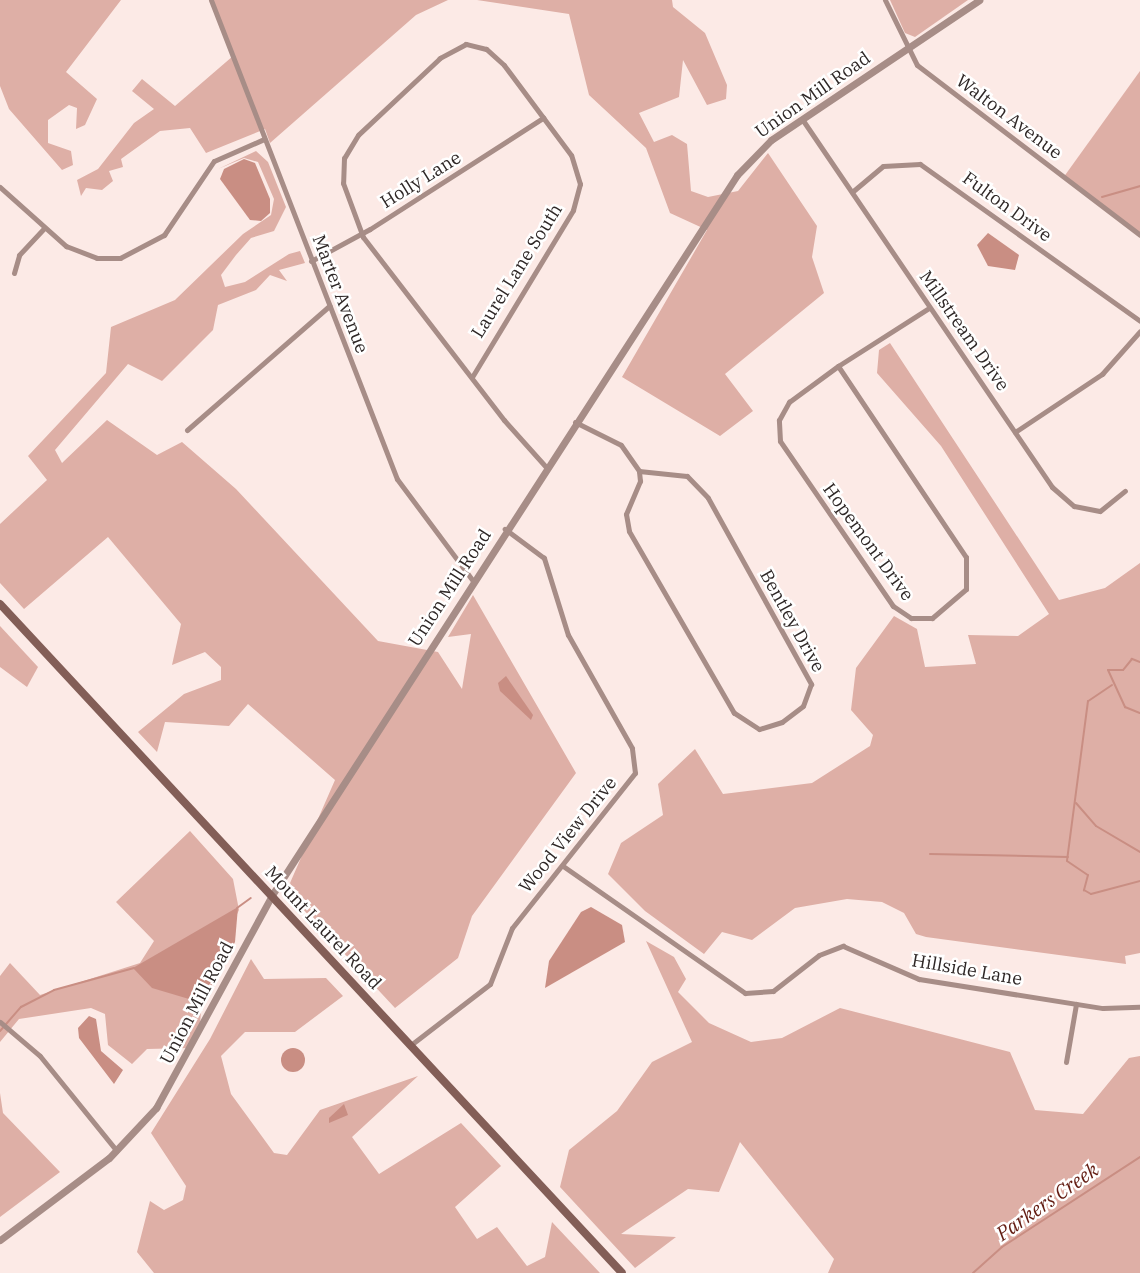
<!DOCTYPE html>
<html>
<head>
<meta charset="utf-8">
<style>
	body { margin:0 }
	#map { position:relative; width:1140px; height:1273px; overflow:hidden; background:#fceae6; font-family:"IBM Plex Serif",serif }
	div>[style] { position:absolute }
	[style*='--x'] { left:calc(var(--x)*1px); top:calc(var(--y)*1px); width:calc(var(--w)*1px); rotate:calc(var(--a)*1deg) }
	.green>* { inset:0; background:#deafa6 }
	.water>* { inset:0; background:#c98e83 }
	.round { border-radius:50% }
	.stream>* { height:2px; margin:-1px; padding:0 1px; transform-origin:1px; border-radius:1px; background:#c98e83 }
	.minor>* { height:5px; margin:-2.5px; padding:0 2.5px; transform-origin:2.5px; border-radius:2.5px; background:#a78d87 }
	.tertiary>* { height:7px; margin:-3.5px; padding:0 3.5px; transform-origin:3.5px; border-radius:3.5px; background:#a78d87 }
	.secondary>* { height:8px; margin:-4px; padding:0 4px; transform-origin:4px; border-radius:4px; background:#835e57 }
	span { translate:-50% -50%; white-space:nowrap; text-align:center; line-height:1.15; -webkit-text-stroke:5px #fff; paint-order:stroke }
	.street-label { font-size:18px; color:#2e2726 }
	.water-label { font-size:20px; color:#631c12; font-style:italic }
</style>
</head>
<body>
<div id="map">
	<div class="green">
		<i style="clip-path:polygon(0 0,121px 0,66px 72px,97px 99px,85px 125px,76px 129px,77px 108px,69px 105px,48px 120px,48px 143px,71px 151px,73px 165px,62px 170px,9px 109px,0 86px)"></i>
		<i style="clip-path:polygon(211px 0,448px 0,416px 15px,270px 143px,265px 129px,206px 153px,190px 128px,160px 131px,121px 159px,123px 167px,109px 171px,113px 181px,102px 190px,86px 188px,81px 196px,77px 180px,98px 169px,134px 123px,154px 109px,132px 91px,142px 79px,175px 106px,233px 56px)"></i>
		<i style="clip-path:polygon(477px 0,672px 0,673px 7px,705px 33px,727px 85px,726px 99px,707px 105px,683px 60px,679px 97px,639px 113px,654px 142px,672px 135px,687px 144px,691px 191px,708px 197px,738px 191px,768px 153px,817px 226px,812px 257px,824px 293px,725px 374px,753px 411px,720px 436px,622px 377px,707px 230px,670px 213px,646px 148px,589px 95px,569px 14px)"></i>
		<i style="clip-path:polygon(890px 0,968px 0,915px 37px,905px 33px)"></i>
		<i style="clip-path:polygon(1140px 71px,1140px 236px,1063px 178px)"></i>
		<i style="clip-path:polygon(256px 151px,268px 162px,286px 207px,274px 231px,251px 238px,236px 255px,221px 275px,225px 287px,245px 282px,289px 254px,300px 251px,305px 263px,279px 270px,287px 281px,270px 275px,256px 290px,218px 305px,213px 330px,162px 381px,128px 364px,55px 450px,62px 463px,107px 420px,157px 455px,182px 442px,236px 489px,378px 641px,438px 652px,462px 689px,471px 634px,448px 637px,473px 595px,576px 773px,472px 916px,458px 958px,395px 1008px,302px 908px,290px 883px,335px 780px,248px 704px,229px 726px,165px 722px,157px 752px,138px 732px,184px 694px,221px 680px,221px 667px,205px 652px,172px 665px,181px 624px,108px 537px,24px 609px,0 583px,0 524px,47px 480px,28px 456px,106px 373px,111px 327px,175px 300px,243px 234px,271px 215px,274px 199px,258px 162px,244px 158px,218px 169px)"></i>
		<i style="clip-path:polygon(890px 343px,1059px 600px,1105px 588px,1140px 563px,1140px 953px,1125px 956px,1126px 964px,926px 937px,916px 934px,904px 913px,882px 902px,847px 899px,795px 908px,752px 940px,722px 932px,704px 954px,645px 911px,608px 874px,621px 843px,663px 815px,658px 784px,695px 749px,723px 794px,812px 783px,870px 746px,873px 735px,851px 710px,856px 668px,894px 616px,917px 629px,925px 667px,976px 664px,968px 635px,1018px 636px,1049px 614px,941px 446px,877px 373px,879px 350px)"></i>
		<i style="clip-path:polygon(0 626px,38px 667px,27px 687px,0 667px)"></i>
		<i style="clip-path:polygon(190px 831px,233px 879px,239px 910px,203px 984px,200px 1025px,188px 1048px,147px 1049px,132px 1064px,108px 1045px,105px 1014px,91px 1008px,19px 1019px,0 1042px,0 976px,10px 963px,40px 995px,140px 963px,154px 941px,116px 902px)"></i>
		<i style="clip-path:polygon(646px 941px,674px 957px,686px 979px,678px 992px,709px 1023px,751px 1042px,782px 1038px,840px 1008px,1010px 1052px,1035px 1110px,1083px 1114px,1129px 1058px,1140px 1056px,1140px 1273px,828px 1273px,834px 1259px,740px 1142px,719px 1192px,688px 1189px,621px 1234px,676px 1237px,635px 1268px,560px 1187px,569px 1150px,617px 1111px,652px 1062px,692px 1042px)"></i>
		<i style="clip-path:polygon(251px 959px,264px 979px,326px 978px,343px 996px,295px 1032px,245px 1032px,221px 1056px,231px 1094px,274px 1153px,287px 1155px,320px 1110px,418px 1076px,352px 1137px,379px 1174px,461px 1123px,501px 1166px,455px 1207px,477px 1239px,497px 1227px,527px 1266px,545px 1257px,552px 1222px,600px 1273px,154px 1273px,137px 1252px,150px 1201px,164px 1210px,183px 1200px,186px 1186px,151px 1133px,210px 1039px)"></i>
		<i style="clip-path:polygon(0 1093px,3px 1113px,60px 1172px,0 1217px)"></i>
	</div>
	<div class="water">
		<i style="clip-path:polygon(244px 159px,255px 163px,270px 199px,270px 213px,261px 221px,250px 220px,220px 179px,224px 169px)"></i>
		<i style="clip-path:polygon(988px 233px,1019px 255px,1015px 270px,988px 266px,977px 245px)"></i>
		<i style="clip-path:polygon(506px 676px,533px 715px,531px 720px,500px 691px,498px 683px)"></i>
		<i style="clip-path:polygon(238px 907px,235px 942px,206px 996px,189px 999px,152px 988px,133px 968px)"></i>
		<i style="clip-path:polygon(591px 907px,622px 925px,625px 942px,545px 988px,549px 961px,581px 912px)"></i>
		<i style="clip-path:polygon(89px 1016px,96px 1019px,101px 1051px,123px 1070px,114px 1084px,79px 1038px,78px 1028px)"></i>
		<i class="round" style="left:281px;top:1048px;width:24px;height:24px"></i>
		<i style="clip-path:polygon(344px 1104px,348px 1115px,329px 1123px,329px 1118px)"></i>
	</div>
	<div class="stream">
		<i style="--x:1102;--y:197;--w:40;--a:-16"></i>
		<i style="--x:1140;--y:662;--w:9;--a:-159"></i>
		<i style="--x:1132;--y:659;--w:14;--a:129"></i>
		<i style="--x:1123;--y:670;--w:15;--a:180"></i>
		<i style="--x:1108;--y:670;--w:41;--a:65.3"></i>
		<i style="--x:1125;--y:707;--w:16;--a:22"></i>
		<i style="--x:1112;--y:685;--w:29;--a:146"></i>
		<i style="--x:1088;--y:701;--w:161;--a:97.5"></i>
		<i style="--x:1067;--y:861;--w:25;--a:34"></i>
		<i style="--x:1088;--y:875;--w:16;--a:105"></i>
		<i style="--x:1084;--y:890;--w:8;--a:30"></i>
		<i style="--x:1091;--y:894;--w:51;--a:-14.9"></i>
		<i style="--x:1076;--y:803;--w:30;--a:49"></i>
		<i style="--x:1096;--y:826;--w:51;--a:30.6"></i>
		<i style="--x:930;--y:854;--w:138;--a:1.2"></i>
		<i style="--x:237;--y:908;--w:17;--a:-36"></i>
		<i style="--x:0;--y:1031;--w:32;--a:-49"></i>
		<i style="--x:21;--y:1007;--w:37;--a:-27"></i>
		<i style="--x:54;--y:990;--w:83;--a:-15.4"></i>
		<i style="--x:973;--y:1273;--w:39;--a:-42"></i>
		<i style="--x:1002;--y:1247;--w:165;--a:-33.1"></i>
	</div>
	<div class="minor">
		<i style="--x:211;--y:0;--w:514;--a:68.78"></i>
		<i style="--x:397;--y:479;--w:127;--a:53.3"></i>
		<i style="--x:885;--y:0;--w:72;--a:63.8"></i>
		<i style="--x:917;--y:65;--w:280;--a:37.3"></i>
		<i style="--x:802;--y:119;--w:445;--a:55.8"></i>
		<i style="--x:1052;--y:487;--w:29;--a:41"></i>
		<i style="--x:1074;--y:506;--w:26;--a:11"></i>
		<i style="--x:1100;--y:511;--w:32;--a:-39"></i>
		<i style="--x:0;--y:187;--w:89;--a:41.8"></i>
		<i style="--x:66;--y:246;--w:33;--a:21"></i>
		<i style="--x:97;--y:258;--w:23;--a:0"></i>
		<i style="--x:120;--y:258;--w:50;--a:-27.6"></i>
		<i style="--x:164;--y:235;--w:89;--a:-56"></i>
		<i style="--x:214;--y:161;--w:55;--a:-23.7"></i>
		<i style="--x:852;--y:192;--w:40;--a:-40"></i>
		<i style="--x:883;--y:166;--w:37;--a:-3"></i>
		<i style="--x:920;--y:164;--w:270;--a:35.5"></i>
		<i style="--x:311;--y:261;--w:67;--a:-28.5"></i>
		<i style="--x:370;--y:229;--w:206;--a:-32.7"></i>
		<i style="--x:14;--y:273;--w:19;--a:-74"></i>
		<i style="--x:19;--y:255;--w:37;--a:-47"></i>
		<i style="--x:838;--y:366;--w:230;--a:56.2"></i>
		<i style="--x:966;--y:557;--w:32;--a:90"></i>
		<i style="--x:966;--y:589;--w:45;--a:139.5"></i>
		<i style="--x:932;--y:618;--w:21;--a:180"></i>
		<i style="--x:911;--y:618;--w:22;--a:-146"></i>
		<i style="--x:893;--y:606;--w:200;--a:-124.4"></i>
		<i style="--x:780;--y:441;--w:21;--a:-93"></i>
		<i style="--x:779;--y:420;--w:21;--a:-61"></i>
		<i style="--x:789;--y:402;--w:61;--a:-36.3"></i>
		<i style="--x:838;--y:366;--w:108;--a:-32.5"></i>
		<i style="--x:472;--y:377;--w:195;--a:-58.8"></i>
		<i style="--x:573;--y:210;--w:27;--a:-75"></i>
		<i style="--x:580;--y:184;--w:30;--a:-107"></i>
		<i style="--x:571;--y:155;--w:112;--a:-126.7"></i>
		<i style="--x:504;--y:65;--w:24;--a:-138"></i>
		<i style="--x:486;--y:49;--w:21;--a:-166"></i>
		<i style="--x:466;--y:44;--w:30;--a:152"></i>
		<i style="--x:440;--y:58;--w:112;--a:136.8"></i>
		<i style="--x:358;--y:135;--w:27;--a:121"></i>
		<i style="--x:344;--y:158;--w:25;--a:92"></i>
		<i style="--x:343;--y:183;--w:58;--a:69.7"></i>
		<i style="--x:363;--y:237;--w:231;--a:52.4"></i>
		<i style="--x:504;--y:420;--w:63;--a:48.2"></i>
		<i style="--x:575;--y:422;--w:51;--a:26.6"></i>
		<i style="--x:621;--y:445;--w:32;--a:55"></i>
		<i style="--x:187;--y:430;--w:189;--a:-41.1"></i>
		<i style="--x:1015;--y:432;--w:105;--a:-33.7"></i>
		<i style="--x:1102;--y:374;--w:57;--a:-48.5"></i>
		<i style="--x:639;--y:471;--w:48;--a:5.9"></i>
		<i style="--x:687;--y:476;--w:30;--a:46"></i>
		<i style="--x:708;--y:498;--w:213;--a:61"></i>
		<i style="--x:811;--y:684;--w:23;--a:110"></i>
		<i style="--x:803;--y:706;--w:26;--a:143"></i>
		<i style="--x:782;--y:722;--w:24;--a:163"></i>
		<i style="--x:759;--y:729;--w:30;--a:-147"></i>
		<i style="--x:734;--y:713;--w:210;--a:-120"></i>
		<i style="--x:629;--y:531;--w:17;--a:-100"></i>
		<i style="--x:626;--y:514;--w:36;--a:-67"></i>
		<i style="--x:640;--y:481;--w:10;--a:-96"></i>
		<i style="--x:563;--y:866;--w:222;--a:34.9"></i>
		<i style="--x:745;--y:993;--w:28;--a:-4"></i>
		<i style="--x:773;--y:991;--w:58;--a:-38"></i>
		<i style="--x:819;--y:955;--w:26;--a:-21"></i>
		<i style="--x:843;--y:946;--w:83;--a:23.5"></i>
		<i style="--x:919;--y:979;--w:186;--a:9"></i>
		<i style="--x:1103;--y:1008;--w:37;--a:-2"></i>
		<i style="--x:0;--y:1022;--w:52;--a:40.4"></i>
		<i style="--x:40;--y:1056;--w:122;--a:51"></i>
		<i style="--x:412;--y:1044;--w:98;--a:-37.6"></i>
		<i style="--x:490;--y:984;--w:60;--a:-68.6"></i>
		<i style="--x:512;--y:928;--w:198;--a:-51.6"></i>
		<i style="--x:635;--y:773;--w:25;--a:-97"></i>
		<i style="--x:632;--y:748;--w:130;--a:-119.5"></i>
		<i style="--x:568;--y:635;--w:81;--a:-107.3"></i>
		<i style="--x:544;--y:558;--w:49;--a:-143.4"></i>
		<i style="--x:1066;--y:1062;--w:59;--a:-80.2"></i>
	</div>
	<div class="tertiary">
		<i style="--x:0;--y:1240;--w:136;--a:-37"></i>
		<i style="--x:109;--y:1158;--w:69;--a:-46.8"></i>
		<i style="--x:156;--y:1108;--w:243;--a:-61.4"></i>
		<i style="--x:272;--y:895;--w:857;--a:-57.14"></i>
		<i style="--x:737;--y:175;--w:49;--a:-45.8"></i>
		<i style="--x:771;--y:140;--w:251;--a:-33.9"></i>
	</div>
	<div class="secondary">
		<i style="--x:0;--y:604;--w:913;--a:47.08"></i>
	</div>
	<div class="street-label">
		<span style="left:813px;top:95px;rotate:-35deg">Union Mill Road</span>
		<span style="left:1009px;top:117px;rotate:37deg">Walton Avenue</span>
		<span style="left:421px;top:180px;rotate:-32deg">Holly Lane</span>
		<span style="left:1007px;top:207px;rotate:36deg">Fulton Drive</span>
		<span style="left:517px;top:271px;rotate:-58deg">Laurel Lane South</span>
		<span style="left:340px;top:294px;rotate:69deg">Marter Avenue</span>
		<span style="left:964px;top:331px;rotate:55deg">Millstream Drive</span>
		<span style="left:868px;top:542px;rotate:54deg">Hopemont Drive</span>
		<span style="left:450px;top:588px;rotate:-57deg">Union Mill Road</span>
		<span style="left:792px;top:621px;rotate:61deg">Bentley Drive</span>
		<span style="left:568px;top:835px;rotate:-51deg">Wood View Drive</span>
		<span style="left:323px;top:928px;rotate:47deg">Mount Laurel Road</span>
		<span style="left:967px;top:970px;rotate:10deg">Hillside Lane</span>
		<span style="left:197px;top:1003px;rotate:-62deg">Union Mill Road</span>
	</div>
	<div class="water-label">
		<span style="left:1047px;top:1201px;rotate:-35deg">Parkers Creek</span>
	</div>
</div>
</body>
</html>
